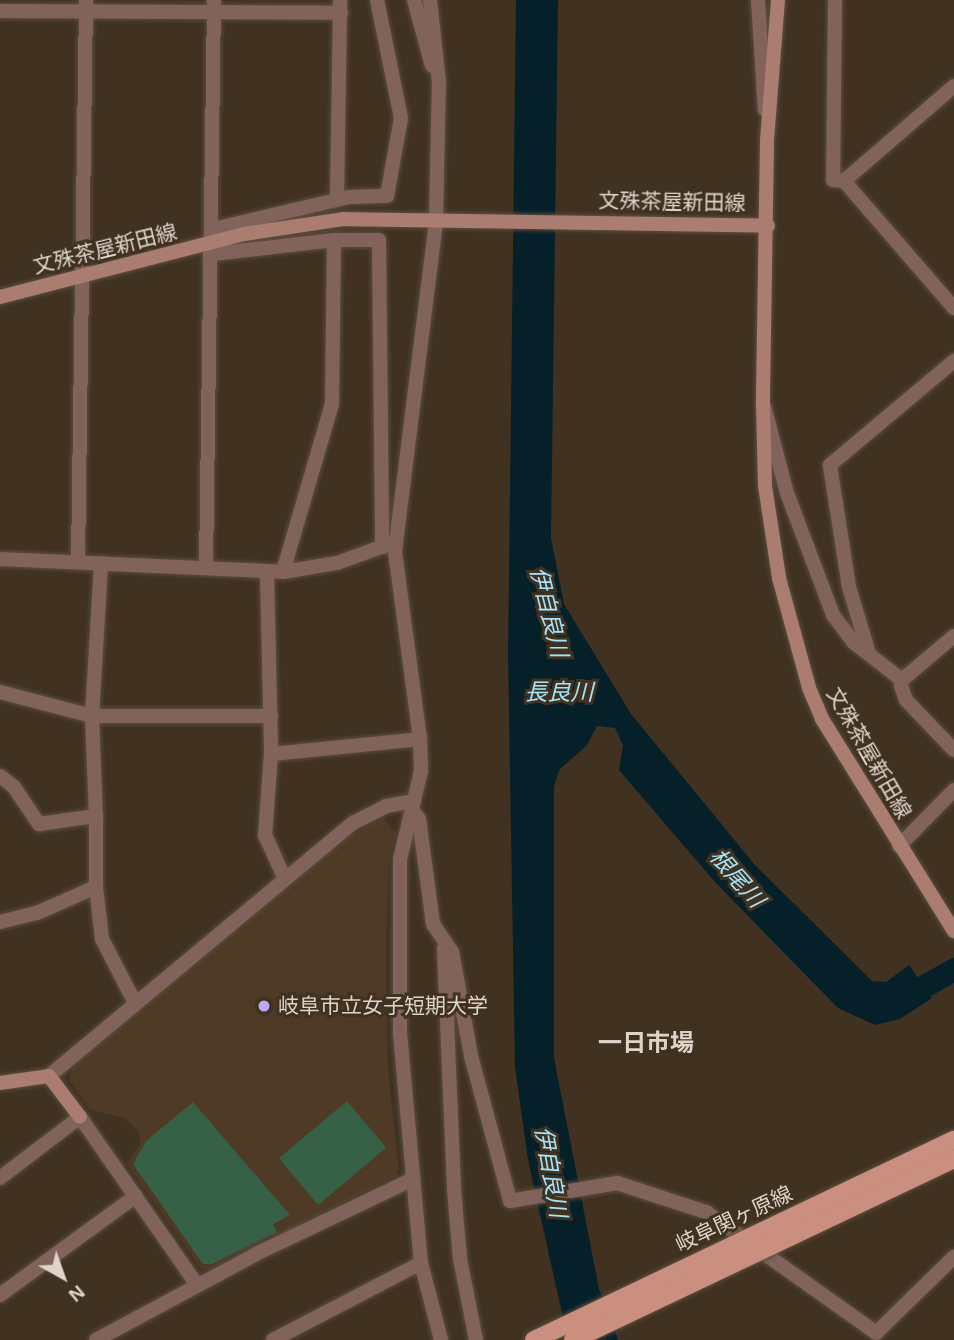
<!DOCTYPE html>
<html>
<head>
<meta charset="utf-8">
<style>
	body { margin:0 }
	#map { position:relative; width:954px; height:1340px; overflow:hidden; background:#403121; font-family:Arial,"Noto Sans JP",sans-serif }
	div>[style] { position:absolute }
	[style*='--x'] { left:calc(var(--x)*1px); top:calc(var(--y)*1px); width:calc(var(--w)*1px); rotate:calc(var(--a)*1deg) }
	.built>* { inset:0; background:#4e3a25 }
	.green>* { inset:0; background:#376146; transform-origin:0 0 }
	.water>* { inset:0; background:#052029 }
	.river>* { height:23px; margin:-11.5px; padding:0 11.5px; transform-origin:11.5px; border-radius:11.5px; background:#052029 }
	.roads { filter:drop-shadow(0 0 2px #5c4e3f) drop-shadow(0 0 2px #5c4e3f) }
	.street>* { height:14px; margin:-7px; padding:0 7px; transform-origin:7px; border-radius:7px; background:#81635b }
	.secondary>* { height:14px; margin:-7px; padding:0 7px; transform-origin:7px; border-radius:7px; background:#ab7c70 }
	.bridges { filter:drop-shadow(0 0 2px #5c4e3f) drop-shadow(0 0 2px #5c4e3f) }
	.primary-bridge>* { height:18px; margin:-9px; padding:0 9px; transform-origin:9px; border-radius:9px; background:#cb8f7f }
	.dots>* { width:19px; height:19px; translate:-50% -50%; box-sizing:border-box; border:4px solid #403121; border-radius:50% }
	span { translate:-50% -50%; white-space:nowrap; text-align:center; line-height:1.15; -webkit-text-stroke:6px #403121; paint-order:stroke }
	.street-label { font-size:21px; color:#ded4ca }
	.poi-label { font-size:21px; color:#ded4ca }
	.left { translate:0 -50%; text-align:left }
	.water-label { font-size:23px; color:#a3e4fb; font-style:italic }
	.quarter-label { font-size:24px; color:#ded4ca; font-weight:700 }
	.north { position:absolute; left:28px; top:1242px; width:70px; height:70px; -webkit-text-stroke:5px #403121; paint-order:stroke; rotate:140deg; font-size:19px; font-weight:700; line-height:28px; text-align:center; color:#ded4ca }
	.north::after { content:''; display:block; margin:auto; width:24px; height:32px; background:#ded4ca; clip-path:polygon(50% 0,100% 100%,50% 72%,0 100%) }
</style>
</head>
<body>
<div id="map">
	<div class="built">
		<i style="clip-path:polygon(383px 818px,396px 833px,389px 864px,386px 950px,388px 1069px,399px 1169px,396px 1176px,209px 1270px,201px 1269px,127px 1164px,140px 1144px,139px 1132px,125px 1118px,90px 1110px,69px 1080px,74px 1061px,331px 846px)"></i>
	</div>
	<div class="green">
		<i style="left:347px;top:1101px;width:61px;height:89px;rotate:50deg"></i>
		<i style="clip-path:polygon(193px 1102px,290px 1215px,273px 1224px,277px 1232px,212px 1264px,203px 1264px,133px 1164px,146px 1141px)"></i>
	</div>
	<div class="water">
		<i style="clip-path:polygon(516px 0,558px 0,551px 538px,564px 604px,631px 714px,755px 865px,872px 981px,886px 982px,909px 965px,932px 998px,900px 1019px,875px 1025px,838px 1008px,715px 882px,619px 770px,623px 745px,615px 728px,597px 726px,587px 745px,559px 770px,554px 787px,554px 1058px,599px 1289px,618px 1340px,568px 1340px,528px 1160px,515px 1067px,508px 655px)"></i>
	</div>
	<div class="river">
		<i style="--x:896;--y:1002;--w:67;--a:-29.6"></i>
	</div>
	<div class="roads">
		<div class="street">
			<i style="--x:414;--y:0;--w:68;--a:74.7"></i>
			<i style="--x:758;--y:0;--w:110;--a:86.4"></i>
			<i style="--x:835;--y:0;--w:180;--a:90.6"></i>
			<i style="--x:833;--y:180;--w:11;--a:5"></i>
			<i style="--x:844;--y:181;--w:145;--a:-40.8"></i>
			<i style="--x:0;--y:11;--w:341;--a:0.3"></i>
			<i style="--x:844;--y:181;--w:168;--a:49.1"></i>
			<i style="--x:337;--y:199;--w:199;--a:-89.1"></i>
			<i style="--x:213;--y:229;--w:140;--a:-13.2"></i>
			<i style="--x:349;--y:197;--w:38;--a:-2"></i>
			<i style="--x:387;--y:196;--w:79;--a:-79.8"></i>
			<i style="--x:401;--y:118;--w:120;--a:-101.5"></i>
			<i style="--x:334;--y:240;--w:45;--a:0"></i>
			<i style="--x:379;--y:240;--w:307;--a:89.4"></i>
			<i style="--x:213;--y:254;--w:122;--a:-6.6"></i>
			<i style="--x:334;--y:240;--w:164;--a:90.7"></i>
			<i style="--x:332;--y:404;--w:175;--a:106.3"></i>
			<i style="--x:764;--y:406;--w:90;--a:75.2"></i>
			<i style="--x:787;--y:493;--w:130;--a:69.3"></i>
			<i style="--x:833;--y:615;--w:34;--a:53"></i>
			<i style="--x:853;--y:642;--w:62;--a:37.8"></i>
			<i style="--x:0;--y:559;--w:283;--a:2.6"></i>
			<i style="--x:283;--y:572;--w:55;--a:-9.5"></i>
			<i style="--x:337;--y:563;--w:62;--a:-19.9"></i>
			<i style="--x:78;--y:561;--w:561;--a:-89.18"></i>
			<i style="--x:206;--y:567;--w:567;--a:-89.19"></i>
			<i style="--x:267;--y:572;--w:182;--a:88.7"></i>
			<i style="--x:271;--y:754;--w:81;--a:94.2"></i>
			<i style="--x:265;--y:835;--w:46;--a:65.7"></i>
			<i style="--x:954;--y:636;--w:68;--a:139.8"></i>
			<i style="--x:902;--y:680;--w:6;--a:99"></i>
			<i style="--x:901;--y:686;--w:15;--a:70"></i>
			<i style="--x:906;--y:700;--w:69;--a:46.2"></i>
			<i style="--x:868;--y:650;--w:66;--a:-106.8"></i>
			<i style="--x:849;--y:587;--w:123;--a:-98.9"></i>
			<i style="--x:830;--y:465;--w:162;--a:-40"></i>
			<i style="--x:0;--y:692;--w:95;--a:14.6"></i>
			<i style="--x:92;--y:716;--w:179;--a:0"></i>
			<i style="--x:420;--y:739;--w:32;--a:88"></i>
			<i style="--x:421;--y:771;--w:90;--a:103.4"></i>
			<i style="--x:400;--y:859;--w:174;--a:90"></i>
			<i style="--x:400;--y:1033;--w:231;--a:84.8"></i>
			<i style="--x:421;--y:1263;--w:80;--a:75.4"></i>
			<i style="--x:271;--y:754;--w:150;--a:-5.7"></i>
			<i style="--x:420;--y:739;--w:190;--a:-97.6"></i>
			<i style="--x:395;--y:551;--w:333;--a:-82.9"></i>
			<i style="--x:436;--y:221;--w:139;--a:-88.8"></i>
			<i style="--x:439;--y:82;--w:82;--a:-96.3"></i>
			<i style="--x:0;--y:776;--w:18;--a:38"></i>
			<i style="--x:14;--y:787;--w:45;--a:56"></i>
			<i style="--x:39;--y:824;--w:58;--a:-8"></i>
			<i style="--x:96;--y:816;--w:71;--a:90"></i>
			<i style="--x:96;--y:887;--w:52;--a:83.4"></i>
			<i style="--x:102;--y:939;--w:72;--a:62.7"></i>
			<i style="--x:412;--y:810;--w:11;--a:52"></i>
			<i style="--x:419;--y:819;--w:106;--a:82.4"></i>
			<i style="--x:433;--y:924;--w:34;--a:56"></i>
			<i style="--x:452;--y:952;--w:106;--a:79.6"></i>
			<i style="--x:471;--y:1056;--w:150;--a:74.9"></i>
			<i style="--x:510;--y:1201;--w:109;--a:-9.5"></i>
			<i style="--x:617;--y:1183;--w:94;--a:18"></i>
			<i style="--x:706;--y:1212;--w:209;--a:35.4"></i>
			<i style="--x:876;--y:1333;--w:109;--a:-44.3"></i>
			<i style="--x:96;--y:816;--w:100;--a:-92.3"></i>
			<i style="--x:92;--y:716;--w:153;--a:-86.6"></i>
			<i style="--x:899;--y:846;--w:78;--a:-45.5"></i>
			<i style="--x:0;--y:922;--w:38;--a:-14"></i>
			<i style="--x:37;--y:913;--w:64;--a:-23.8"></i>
			<i style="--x:444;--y:949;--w:240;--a:87.6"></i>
			<i style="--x:454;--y:1189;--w:70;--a:85.1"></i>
			<i style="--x:460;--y:1259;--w:83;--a:78.8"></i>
			<i style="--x:49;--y:1076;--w:396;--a:-39.8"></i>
			<i style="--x:353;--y:823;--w:37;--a:-27"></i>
			<i style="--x:386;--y:806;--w:28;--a:-10"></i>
			<i style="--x:0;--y:1178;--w:101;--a:-37.3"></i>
			<i style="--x:80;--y:1117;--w:205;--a:55.1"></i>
			<i style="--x:0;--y:1295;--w:168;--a:-36.1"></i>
			<i style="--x:96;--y:1340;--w:186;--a:-28.2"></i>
			<i style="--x:260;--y:1252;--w:170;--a:-25.5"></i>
			<i style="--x:273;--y:1340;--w:167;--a:-27.5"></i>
		</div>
		<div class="secondary">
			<i style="--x:778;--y:0;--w:141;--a:94.5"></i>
			<i style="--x:767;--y:141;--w:264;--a:90.9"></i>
			<i style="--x:763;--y:405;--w:81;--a:88.6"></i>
			<i style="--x:765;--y:486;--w:93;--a:81.3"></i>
			<i style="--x:779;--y:578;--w:114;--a:74.7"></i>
			<i style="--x:809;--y:688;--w:34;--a:67"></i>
			<i style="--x:822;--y:719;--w:250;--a:58.1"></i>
			<i style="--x:0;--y:297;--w:252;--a:-14.5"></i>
			<i style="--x:244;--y:234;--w:100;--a:-8.6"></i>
			<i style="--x:343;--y:219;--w:425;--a:0.9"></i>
			<i style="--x:0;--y:1083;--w:49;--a:-8.1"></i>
			<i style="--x:49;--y:1076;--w:51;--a:52.9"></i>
		</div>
	</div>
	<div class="bridges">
		<div class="primary-bridge">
			<i style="--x:534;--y:1340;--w:465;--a:-25.5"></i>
			<i style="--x:573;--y:1340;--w:422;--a:-25.4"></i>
		</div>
	</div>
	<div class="dots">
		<i style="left:264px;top:1006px;background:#baaaf6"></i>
	</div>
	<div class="street-label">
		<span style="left:672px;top:202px;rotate:1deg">文殊茶屋新田線</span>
		<span style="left:105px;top:249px;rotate:-14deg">文殊茶屋新田線</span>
		<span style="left:869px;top:753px;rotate:60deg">文殊茶屋新田線</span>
		<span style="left:734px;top:1219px;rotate:-25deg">岐阜関ヶ原線</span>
	</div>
	<div class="poi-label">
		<span class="left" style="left:278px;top:1006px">岐阜市立女子短期大学</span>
	</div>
	<div class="water-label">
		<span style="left:549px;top:612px;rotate:76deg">伊自良川</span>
		<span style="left:559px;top:692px">長良川</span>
		<span style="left:737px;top:878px;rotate:49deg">根尾川</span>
		<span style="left:551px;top:1172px;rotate:80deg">伊自良川</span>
	</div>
	<div class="quarter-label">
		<span style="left:646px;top:1043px">一日市場</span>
	</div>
	<div class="north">N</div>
</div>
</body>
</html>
